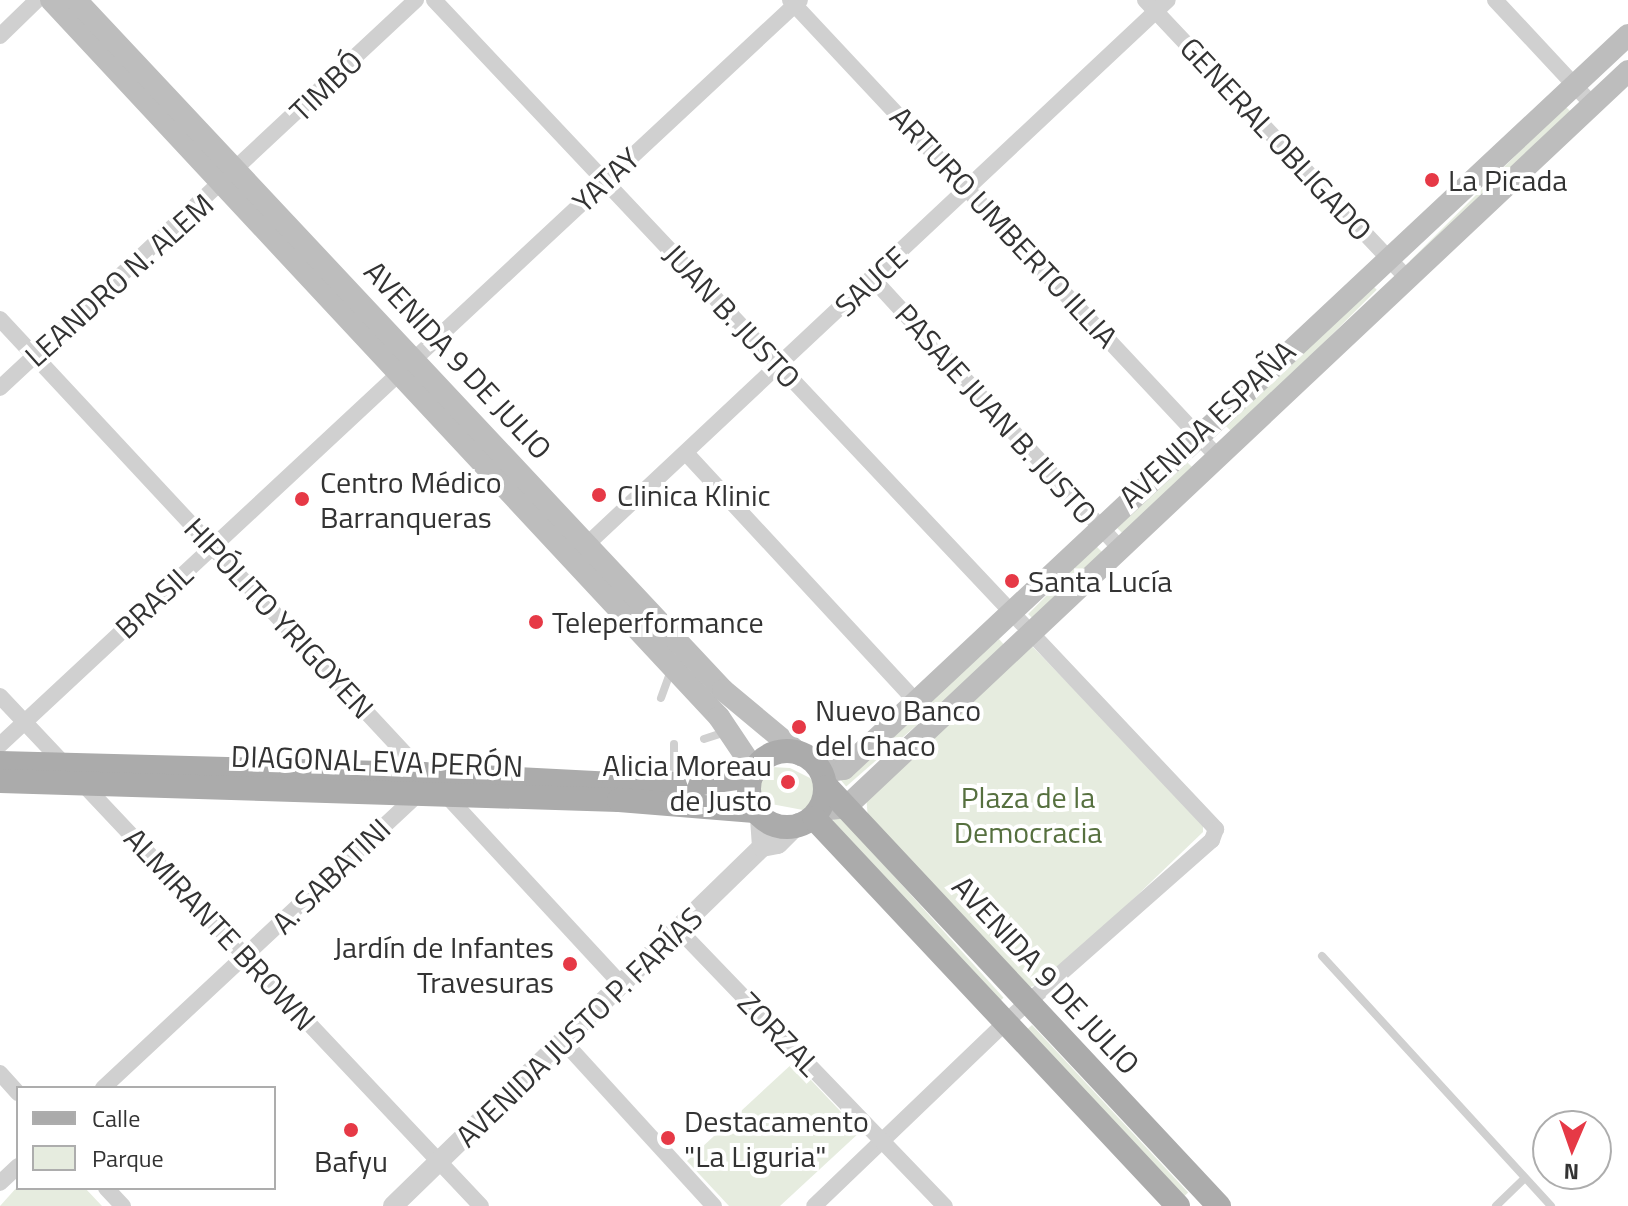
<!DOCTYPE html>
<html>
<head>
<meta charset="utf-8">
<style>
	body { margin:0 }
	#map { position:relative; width:1628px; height:1206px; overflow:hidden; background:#fff; font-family:"Titillium Web",sans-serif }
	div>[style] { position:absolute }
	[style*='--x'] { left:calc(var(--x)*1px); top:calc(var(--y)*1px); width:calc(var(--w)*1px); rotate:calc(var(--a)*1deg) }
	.green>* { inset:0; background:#e6ecdf; transform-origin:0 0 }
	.service>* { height:8px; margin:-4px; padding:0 4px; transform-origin:4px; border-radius:4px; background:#d0d0d0 }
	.minor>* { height:16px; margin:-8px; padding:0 8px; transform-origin:8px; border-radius:8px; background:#d0d0d0 }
	.tertiary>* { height:20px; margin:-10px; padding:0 10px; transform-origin:10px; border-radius:10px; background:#d0d0d0 }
	.secondary>* { height:22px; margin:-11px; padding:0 11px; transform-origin:11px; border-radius:11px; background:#bdbdbd }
	.primary>* { height:24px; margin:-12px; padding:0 12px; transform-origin:12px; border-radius:12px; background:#ababab }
	.primary>.ring { margin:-12px; padding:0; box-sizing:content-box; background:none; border:24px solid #ababab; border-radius:50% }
	.dots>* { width:22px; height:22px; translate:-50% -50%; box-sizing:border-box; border:4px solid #fff; border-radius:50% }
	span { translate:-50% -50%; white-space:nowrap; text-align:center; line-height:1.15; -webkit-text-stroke:8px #fff; paint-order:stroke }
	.street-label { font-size:30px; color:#333 }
	.poi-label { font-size:30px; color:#333 }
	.left { translate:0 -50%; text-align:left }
	.right { translate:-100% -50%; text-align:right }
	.park-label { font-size:30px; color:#56703f }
	.legend { position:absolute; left:16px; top:1086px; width:260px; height:104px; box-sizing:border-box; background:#fff; border:2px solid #adadad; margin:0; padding:10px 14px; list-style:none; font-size:24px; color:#333 }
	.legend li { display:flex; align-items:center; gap:16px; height:40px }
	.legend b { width:40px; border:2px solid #adadad }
	.north { position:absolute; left:1532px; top:1110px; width:80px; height:80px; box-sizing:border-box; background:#fff; border:2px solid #adadad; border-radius:50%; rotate:182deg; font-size:22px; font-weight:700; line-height:32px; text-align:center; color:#333 }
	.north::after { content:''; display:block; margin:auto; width:28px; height:36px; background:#e63946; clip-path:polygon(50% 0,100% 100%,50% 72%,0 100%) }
</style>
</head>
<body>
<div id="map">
	<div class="green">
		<i style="left:1565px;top:106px;width:11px;height:219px;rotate:45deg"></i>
		<i style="left:1369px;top:282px;width:11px;height:203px;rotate:45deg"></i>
		<i style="left:1185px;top:460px;width:11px;height:96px;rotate:45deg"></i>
		<i style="left:1096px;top:546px;width:11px;height:96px;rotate:45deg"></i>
		<i style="left:999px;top:639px;width:11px;height:212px;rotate:49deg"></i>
		<i style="clip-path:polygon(1030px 644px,1203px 822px,1203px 832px,1046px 983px,1026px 988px,868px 819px,866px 795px)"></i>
		<i style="clip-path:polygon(771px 767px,790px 768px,810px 778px,817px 788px,814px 802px,803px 810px,760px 802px,753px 794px,755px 784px,759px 773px)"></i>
		<i style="left:839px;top:815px;width:246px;height:9px;rotate:48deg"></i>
		<i style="left:1032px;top:1025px;width:229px;height:8px;rotate:47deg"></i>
		<i style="clip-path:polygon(794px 1062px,860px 1132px,780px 1206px,729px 1206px,687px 1161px)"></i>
		<i style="clip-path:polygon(18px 1186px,85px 1188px,102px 1206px,0 1206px)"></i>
	</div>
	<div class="service">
		<i style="--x:661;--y:698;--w:32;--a:-70"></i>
		<i style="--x:704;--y:739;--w:23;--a:-18"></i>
		<i style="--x:674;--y:779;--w:35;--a:-90"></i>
		<i style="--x:1322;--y:956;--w:339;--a:47.5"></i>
		<i style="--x:1496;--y:1206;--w:40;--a:-44"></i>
	</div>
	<div class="minor">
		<i style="--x:434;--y:0;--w:1140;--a:46.67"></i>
		<i style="--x:1216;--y:829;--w:12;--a:110"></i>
		<i style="--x:1212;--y:840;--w:273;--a:138.6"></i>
		<i style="--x:1007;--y:1021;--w:267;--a:136.2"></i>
		<i style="--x:790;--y:0;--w:625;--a:46.88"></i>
		<i style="--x:1145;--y:0;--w:382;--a:46.7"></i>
		<i style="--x:1495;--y:0;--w:142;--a:47"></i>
		<i style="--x:0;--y:36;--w:52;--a:-44.2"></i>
		<i style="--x:874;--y:280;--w:362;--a:47.5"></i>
		<i style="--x:0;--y:319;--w:623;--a:47.02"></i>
		<i style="--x:0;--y:388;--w:569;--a:-43.01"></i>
		<i style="--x:686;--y:453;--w:337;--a:47.2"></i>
		<i style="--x:581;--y:550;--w:804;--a:-43.14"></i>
		<i style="--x:0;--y:696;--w:701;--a:46.68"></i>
		<i style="--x:0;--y:745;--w:1093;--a:-42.96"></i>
		<i style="--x:445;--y:794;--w:262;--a:47.2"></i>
		<i style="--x:680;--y:931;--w:382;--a:46.1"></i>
		<i style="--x:565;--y:1043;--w:221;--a:47.6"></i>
		<i style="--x:0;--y:1073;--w:27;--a:48"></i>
		<i style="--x:103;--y:1088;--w:431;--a:-43"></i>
		<i style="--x:0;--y:1183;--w:25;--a:-43"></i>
		<i style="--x:106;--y:1188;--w:25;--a:47"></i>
	</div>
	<div class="tertiary">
		<i style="--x:760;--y:818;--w:29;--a:86"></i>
		<i style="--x:393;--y:1206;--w:515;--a:-44.21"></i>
		<i style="--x:762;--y:847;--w:16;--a:-11"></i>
		<i style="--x:778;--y:844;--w:30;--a:-45"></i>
	</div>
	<div class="secondary">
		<i style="--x:51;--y:0;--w:980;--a:47.03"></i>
		<i style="--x:719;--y:717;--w:63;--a:56.1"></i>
		<i style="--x:76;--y:0;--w:946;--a:46.84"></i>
		<i style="--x:723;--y:690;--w:102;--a:39.8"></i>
		<i style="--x:822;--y:772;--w:22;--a:-8"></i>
		<i style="--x:844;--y:769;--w:1074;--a:-43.11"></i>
		<i style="--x:822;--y:810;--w:24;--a:-7"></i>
		<i style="--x:846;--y:807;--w:1074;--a:-43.26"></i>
	</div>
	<div class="primary">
		<i class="ring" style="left:749px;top:751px;width:52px;height:52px"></i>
		<i style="--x:0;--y:763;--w:423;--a:1.5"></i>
		<i style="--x:423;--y:774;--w:191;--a:3"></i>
		<i style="--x:614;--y:784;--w:83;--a:0"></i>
		<i style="--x:697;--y:784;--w:55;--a:-8.4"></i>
		<i style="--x:0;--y:781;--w:619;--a:1.76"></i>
		<i style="--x:619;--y:800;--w:133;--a:4.7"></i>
		<i style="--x:827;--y:787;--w:574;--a:46.91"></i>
		<i style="--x:814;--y:818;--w:532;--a:46.83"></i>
	</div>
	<div class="dots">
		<i style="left:1432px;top:180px;background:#e63946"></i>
		<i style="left:599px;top:495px;background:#e63946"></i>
		<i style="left:302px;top:499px;background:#e63946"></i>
		<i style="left:1012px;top:581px;background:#e63946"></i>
		<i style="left:536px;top:622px;background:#e63946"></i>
		<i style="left:799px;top:727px;background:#e63946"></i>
		<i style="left:788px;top:782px;background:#e63946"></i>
		<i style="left:570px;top:964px;background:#e63946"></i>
		<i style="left:351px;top:1130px;background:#e63946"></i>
		<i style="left:668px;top:1138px;background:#e63946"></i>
	</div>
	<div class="street-label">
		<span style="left:326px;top:86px;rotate:-44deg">TIMBÓ</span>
		<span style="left:1276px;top:139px;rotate:47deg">GENERAL OBLIGADO</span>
		<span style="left:606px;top:180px;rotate:-43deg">YATAY</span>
		<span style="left:1004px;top:227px;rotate:47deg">ARTURO UMBERTO ILLIA</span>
		<span style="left:119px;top:280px;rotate:-42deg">LEANDRO N. ALEM</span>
		<span style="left:871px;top:281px;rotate:-43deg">SAUCE</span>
		<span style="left:732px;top:316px;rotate:47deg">JUAN B. JUSTO</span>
		<span style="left:458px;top:360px;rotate:47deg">AVENIDA 9 DE JULIO</span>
		<span style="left:996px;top:414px;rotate:48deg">PASAJE JUAN B. JUSTO</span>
		<span style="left:1207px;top:424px;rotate:-43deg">AVENIDA ESPAÑA</span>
		<span style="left:154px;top:601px;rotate:-43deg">BRASIL</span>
		<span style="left:279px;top:618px;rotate:47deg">HIPÓLITO YRIGOYEN</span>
		<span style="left:377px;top:761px;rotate:2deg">DIAGONAL EVA PERÓN</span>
		<span style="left:331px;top:876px;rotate:-44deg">A. SABATINI</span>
		<span style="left:220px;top:929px;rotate:47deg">ALMIRANTE BROWN</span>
		<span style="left:1046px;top:975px;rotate:47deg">AVENIDA 9 DE JULIO</span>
		<span style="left:579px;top:1027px;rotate:-44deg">AVENIDA JUSTO P. FARÍAS</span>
		<span style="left:779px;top:1034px;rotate:46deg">ZORZAL</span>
	</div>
	<div class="poi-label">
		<span class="left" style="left:1448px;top:180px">La Picada</span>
		<span class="left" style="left:320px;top:499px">Centro Médico<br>Barranqueras</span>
		<span class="left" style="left:617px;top:495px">Clinica Klinic</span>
		<span class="left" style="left:1028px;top:581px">Santa Lucía</span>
		<span class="left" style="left:552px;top:622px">Teleperformance</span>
		<span class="left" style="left:815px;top:727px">Nuevo Banco<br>del Chaco</span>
		<span class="right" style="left:772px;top:782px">Alicia Moreau<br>de Justo</span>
		<span class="right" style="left:554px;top:964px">Jardín de Infantes<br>Travesuras</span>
		<span class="left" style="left:684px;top:1138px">Destacamento<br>"La Liguria"</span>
		<span style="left:351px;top:1161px">Bafyu</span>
	</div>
	<div class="park-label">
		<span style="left:1028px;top:814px">Plaza de la<br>Democracia</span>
	</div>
	<ul class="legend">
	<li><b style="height:10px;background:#ababab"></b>Calle</li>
	<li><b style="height:22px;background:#e6ecdf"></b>Parque</li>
	</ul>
	<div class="north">N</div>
</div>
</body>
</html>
